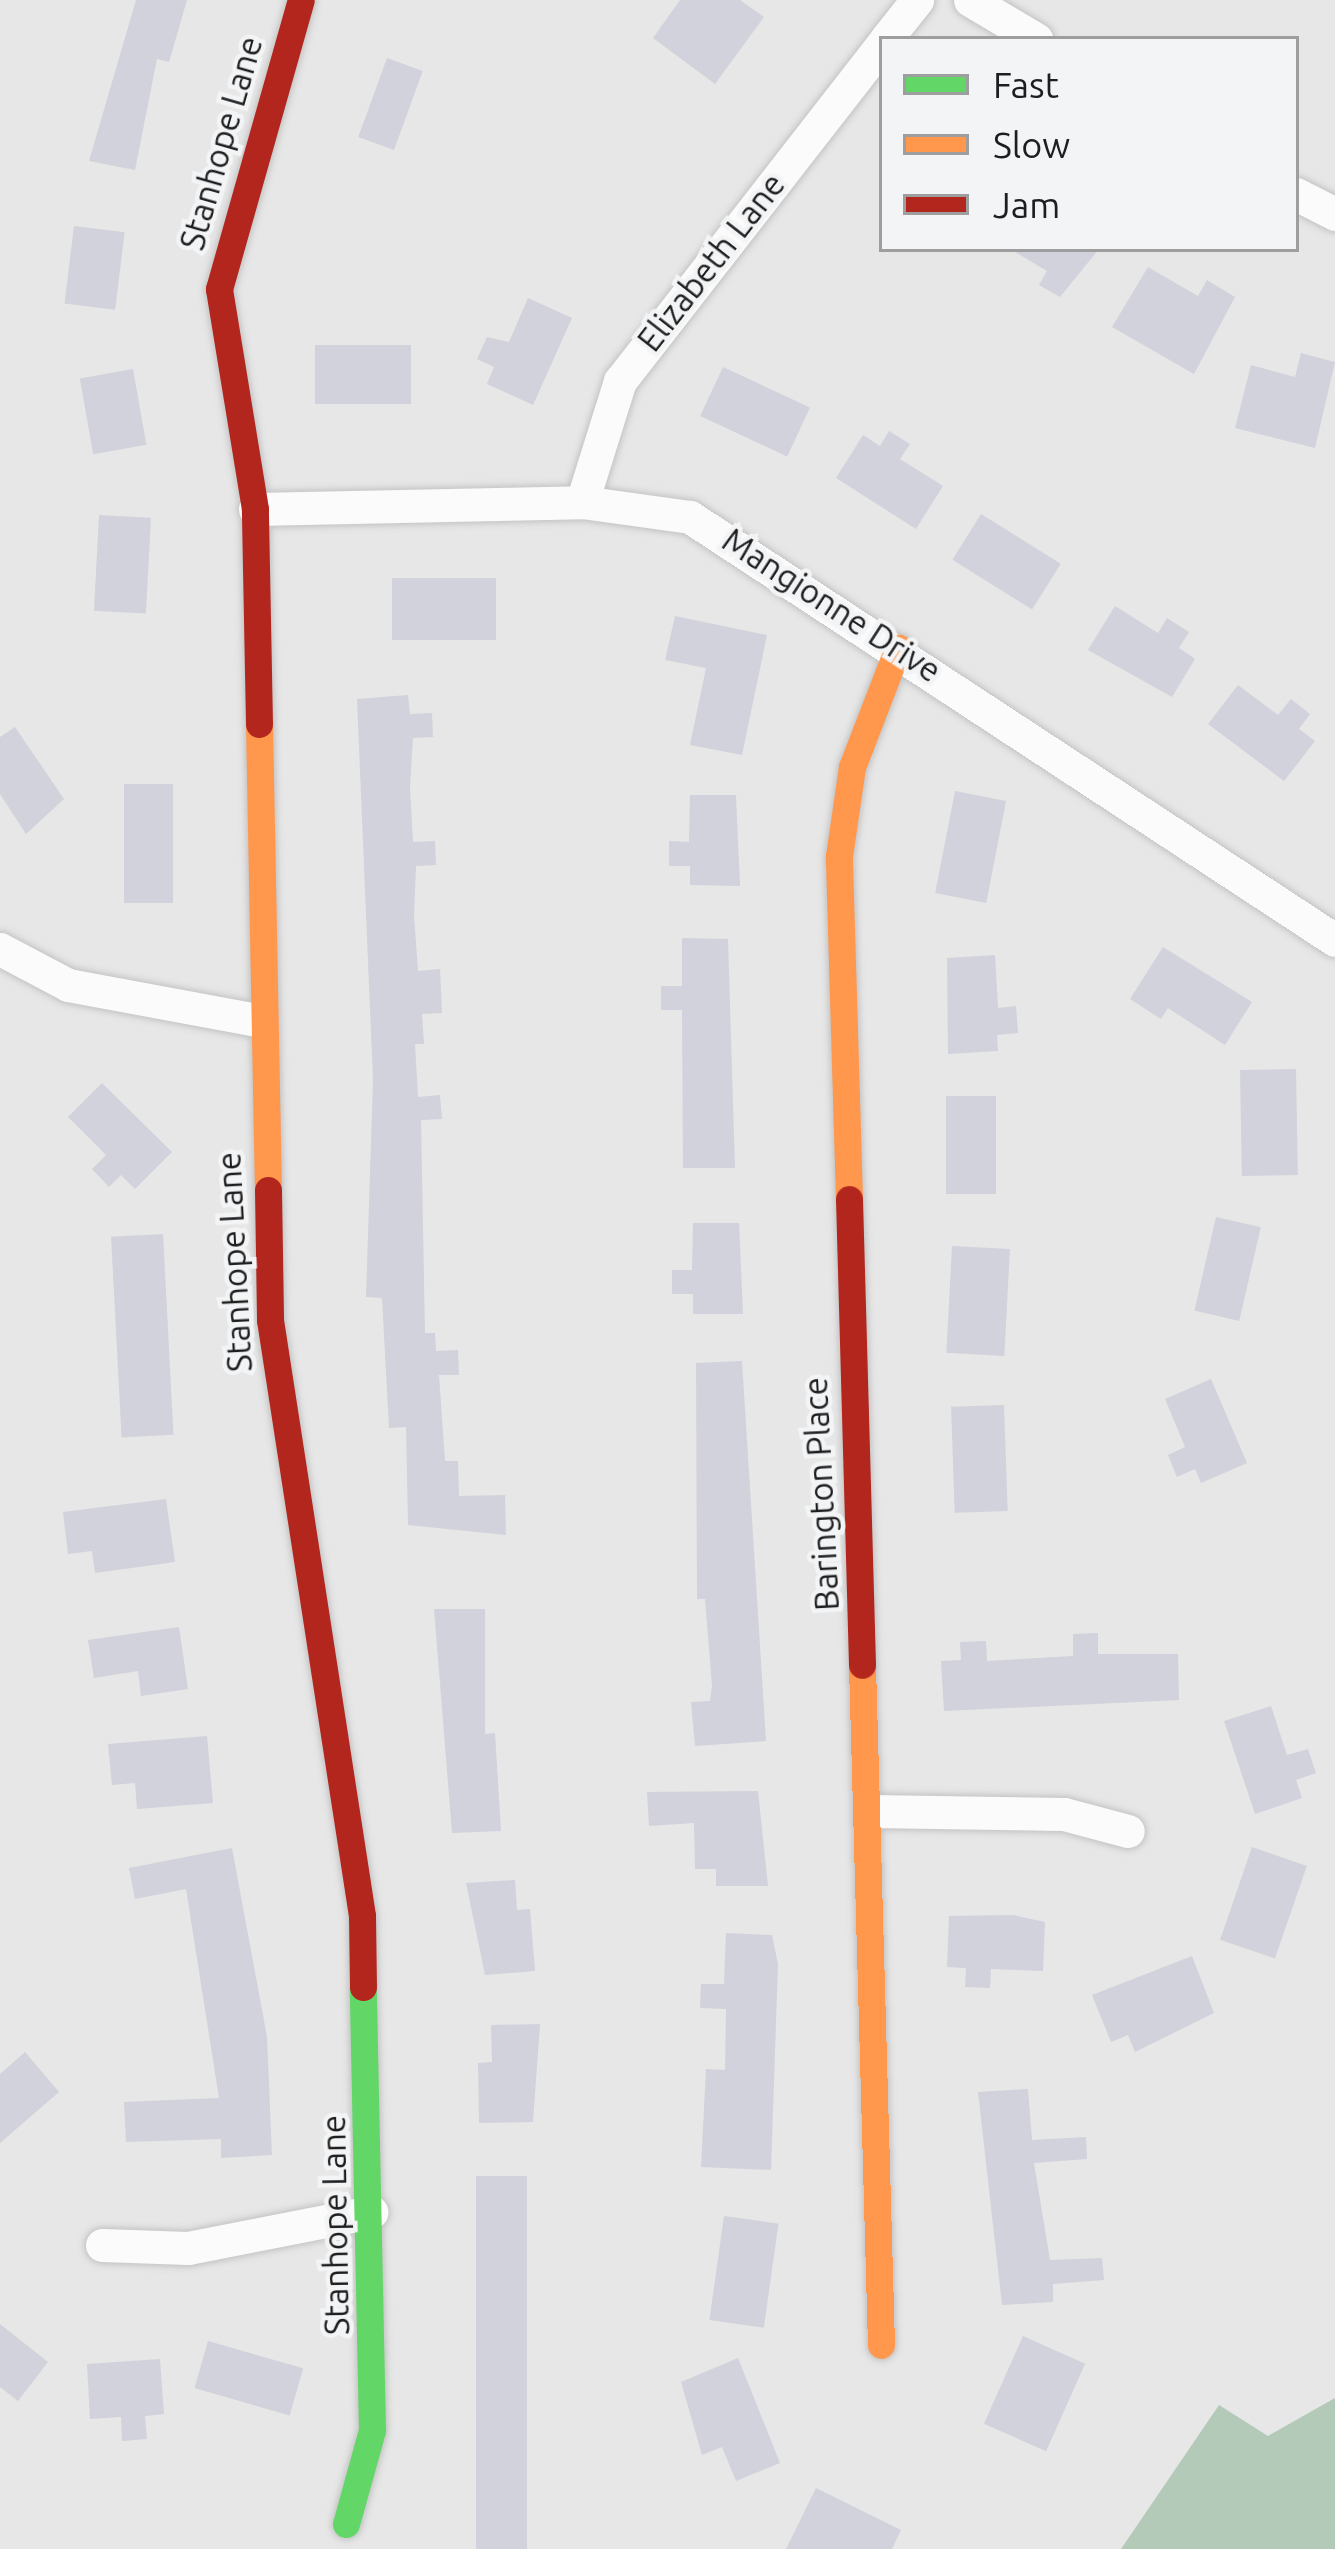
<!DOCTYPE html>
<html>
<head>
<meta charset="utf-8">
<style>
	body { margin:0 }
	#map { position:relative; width:1335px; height:2549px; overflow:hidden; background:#e7e7e7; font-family:Ubuntu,sans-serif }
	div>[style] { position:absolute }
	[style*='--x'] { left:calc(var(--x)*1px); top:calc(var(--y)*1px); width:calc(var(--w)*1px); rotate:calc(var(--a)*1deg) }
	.forest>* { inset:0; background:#b4cab8 }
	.building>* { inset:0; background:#d1d2db; transform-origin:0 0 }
	.roads { filter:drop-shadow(0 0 3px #c4c4c4) drop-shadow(0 0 3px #c4c4c4) }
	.street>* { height:33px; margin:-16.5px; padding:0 16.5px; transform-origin:16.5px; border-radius:16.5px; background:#fbfbfb }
	.fast>* { height:27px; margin:-13.5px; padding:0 13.5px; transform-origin:13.5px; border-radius:13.5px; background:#63d668 }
	.slow>* { height:27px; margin:-13.5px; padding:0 13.5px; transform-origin:13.5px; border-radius:13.5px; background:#ff974d }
	.jam>* { height:27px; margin:-13.5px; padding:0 13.5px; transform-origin:13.5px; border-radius:13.5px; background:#b3261e }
	span { translate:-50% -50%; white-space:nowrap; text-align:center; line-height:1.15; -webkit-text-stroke:9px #f3f4f5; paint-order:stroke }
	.street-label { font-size:33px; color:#1e1e1f }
	.legend { position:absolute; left:879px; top:36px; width:420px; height:216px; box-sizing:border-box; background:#f3f4f5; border:3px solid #9e9e9f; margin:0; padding:15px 21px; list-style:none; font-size:36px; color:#1e1e1f }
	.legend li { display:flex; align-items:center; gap:24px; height:60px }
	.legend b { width:60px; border:3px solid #9e9e9f }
</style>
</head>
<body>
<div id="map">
	<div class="forest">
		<i style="clip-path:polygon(1335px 2398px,1335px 2549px,1121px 2549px,1219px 2405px,1268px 2436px)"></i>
	</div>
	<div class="building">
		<i style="clip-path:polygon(136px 0,187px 0,169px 62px,157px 59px,135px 170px,89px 161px)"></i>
		<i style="clip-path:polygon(680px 0,740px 0,764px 17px,715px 84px,653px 38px)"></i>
		<i style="left:387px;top:58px;width:38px;height:84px;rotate:20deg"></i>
		<i style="left:74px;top:226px;width:51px;height:78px;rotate:7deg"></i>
		<i style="clip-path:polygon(1010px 249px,1099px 249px,1060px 297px,1039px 285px,1047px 271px)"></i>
		<i style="clip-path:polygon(1148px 267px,1198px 296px,1207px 280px,1235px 297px,1194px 374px,1112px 327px)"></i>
		<i style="clip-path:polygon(528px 298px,572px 318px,533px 405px,487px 384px,494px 367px,477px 359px,487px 337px,509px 342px)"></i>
		<i style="left:315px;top:345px;width:96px;height:59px"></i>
		<i style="clip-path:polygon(1301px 353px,1335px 362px,1315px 448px,1235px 428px,1251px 365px,1295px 377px)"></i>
		<i style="left:723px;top:367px;width:96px;height:54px;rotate:25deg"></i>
		<i style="left:133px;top:369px;width:77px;height:54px;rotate:80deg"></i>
		<i style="clip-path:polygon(889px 431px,910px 444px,900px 459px,943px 486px,916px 529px,836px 478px,863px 435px,880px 446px)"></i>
		<i style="left:981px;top:514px;width:94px;height:54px;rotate:32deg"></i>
		<i style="left:99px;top:515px;width:52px;height:96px;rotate:3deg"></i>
		<i style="left:496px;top:578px;width:62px;height:104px;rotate:90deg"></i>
		<i style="clip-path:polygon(1115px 606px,1158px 633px,1167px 618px,1189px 632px,1179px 648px,1195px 659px,1172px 697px,1088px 650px)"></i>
		<i style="clip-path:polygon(675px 616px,767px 635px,742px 755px,690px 745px,706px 668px,665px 660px)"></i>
		<i style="clip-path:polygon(1238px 685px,1278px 715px,1291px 699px,1310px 714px,1299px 729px,1315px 741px,1284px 781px,1208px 724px)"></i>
		<i style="clip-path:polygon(408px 695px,410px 714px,432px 713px,433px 737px,413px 738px,410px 787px,413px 842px,435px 841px,436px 865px,416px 866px,414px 915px,418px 971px,440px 969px,442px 1013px,422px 1014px,424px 1044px,415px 1044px,418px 1097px,440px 1095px,442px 1119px,421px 1120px,425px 1333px,435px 1333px,436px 1351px,458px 1350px,459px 1375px,439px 1375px,445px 1461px,458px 1461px,459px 1496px,505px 1495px,506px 1535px,408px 1525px,406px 1427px,389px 1428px,382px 1298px,366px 1297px,373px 1080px,357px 699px)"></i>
		<i style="clip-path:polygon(15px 727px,64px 799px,26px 834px,0 794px,0 737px)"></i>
		<i style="left:124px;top:784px;width:49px;height:119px"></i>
		<i style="left:955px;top:791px;width:52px;height:104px;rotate:11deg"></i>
		<i style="clip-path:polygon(690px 795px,736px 795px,740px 886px,690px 885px,690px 866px,669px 866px,669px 841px,689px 842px)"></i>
		<i style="clip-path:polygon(682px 938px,728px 939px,735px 1168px,683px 1168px,682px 1010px,661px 1010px,661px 986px,682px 986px)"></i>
		<i style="clip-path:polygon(1163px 947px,1252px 1002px,1225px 1045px,1168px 1008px,1161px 1019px,1130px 999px)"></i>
		<i style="clip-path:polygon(995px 955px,998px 1008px,1016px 1006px,1018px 1033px,997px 1035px,998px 1051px,948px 1054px,947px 958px)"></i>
		<i style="left:1296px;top:1069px;width:106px;height:56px;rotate:89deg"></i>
		<i style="clip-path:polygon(102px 1083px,172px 1152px,135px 1189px,121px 1175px,109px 1187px,92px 1169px,106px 1155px,68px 1117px)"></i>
		<i style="left:946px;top:1096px;width:50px;height:98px"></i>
		<i style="left:1216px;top:1217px;width:46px;height:96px;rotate:13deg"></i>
		<i style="clip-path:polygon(693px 1223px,739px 1223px,743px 1314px,693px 1314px,693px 1294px,672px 1294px,672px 1270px,692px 1270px)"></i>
		<i style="left:163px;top:1234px;width:201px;height:52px;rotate:87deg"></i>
		<i style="left:952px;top:1246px;width:58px;height:107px;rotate:3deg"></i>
		<i style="clip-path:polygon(742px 1361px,766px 1741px,695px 1746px,691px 1702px,710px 1701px,712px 1686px,705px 1599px,697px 1599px,696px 1363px)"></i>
		<i style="clip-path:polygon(1211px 1379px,1247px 1463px,1201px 1483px,1195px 1469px,1177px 1477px,1168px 1455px,1185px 1447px,1165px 1399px)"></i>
		<i style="left:1004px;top:1405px;width:106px;height:53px;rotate:88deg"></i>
		<i style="clip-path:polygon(166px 1499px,175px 1562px,95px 1573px,92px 1551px,68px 1554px,63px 1512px)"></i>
		<i style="clip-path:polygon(434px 1609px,485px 1609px,485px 1734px,495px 1733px,501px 1831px,452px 1833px)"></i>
		<i style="clip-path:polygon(179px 1627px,188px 1689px,141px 1696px,138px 1671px,94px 1678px,88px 1640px)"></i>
		<i style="clip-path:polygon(1098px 1633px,1098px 1654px,1178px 1654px,1179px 1700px,944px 1711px,941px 1661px,961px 1660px,960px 1642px,986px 1641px,987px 1661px,1073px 1656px,1073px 1634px)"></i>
		<i style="clip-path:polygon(1271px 1706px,1287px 1755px,1308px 1749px,1316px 1773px,1296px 1780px,1302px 1798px,1255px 1814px,1224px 1721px)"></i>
		<i style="clip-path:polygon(207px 1736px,213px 1803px,137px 1809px,135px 1783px,112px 1785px,108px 1744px)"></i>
		<i style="clip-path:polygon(758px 1791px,768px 1886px,716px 1886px,716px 1869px,695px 1869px,694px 1823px,649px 1826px,647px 1792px)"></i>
		<i style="left:1252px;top:1847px;width:58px;height:98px;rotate:19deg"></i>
		<i style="clip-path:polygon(232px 1848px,267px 2037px,272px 2155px,221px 2158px,221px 2139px,126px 2142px,124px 2102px,219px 2098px,186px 1889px,135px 1899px,129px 1868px)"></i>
		<i style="clip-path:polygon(515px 1880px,517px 1910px,530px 1909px,535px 1971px,485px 1975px,466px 1883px)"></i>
		<i style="clip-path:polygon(1013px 1915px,1045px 1922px,1043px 1971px,991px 1969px,990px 1988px,965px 1987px,966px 1968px,947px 1967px,949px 1916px)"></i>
		<i style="clip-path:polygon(726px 1933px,772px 1935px,778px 1964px,771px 2170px,701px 2167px,706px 2069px,725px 2070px,726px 2009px,700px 2008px,701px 1984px,724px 1984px)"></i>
		<i style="clip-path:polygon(1192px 1956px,1214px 2013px,1135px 2052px,1128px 2035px,1111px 2042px,1092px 1995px)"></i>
		<i style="clip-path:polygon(540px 2024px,533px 2122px,479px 2123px,478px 2063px,492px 2062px,491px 2025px)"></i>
		<i style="clip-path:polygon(25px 2052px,59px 2092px,0 2143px,0 2074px)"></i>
		<i style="clip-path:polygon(1028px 2089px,1032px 2140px,1086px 2137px,1087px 2159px,1034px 2163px,1050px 2260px,1102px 2258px,1104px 2280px,1053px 2284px,1053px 2302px,1002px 2305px,978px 2092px)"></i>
		<i style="left:476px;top:2176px;width:51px;height:373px"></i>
		<i style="left:724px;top:2216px;width:55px;height:105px;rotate:8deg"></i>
		<i style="clip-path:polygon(0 2324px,48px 2362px,18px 2401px,0 2387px)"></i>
		<i style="left:1023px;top:2336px;width:68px;height:96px;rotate:24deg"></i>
		<i style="left:208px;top:2341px;width:99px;height:49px;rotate:16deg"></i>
		<i style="clip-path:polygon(738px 2358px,780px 2463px,736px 2481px,722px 2447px,702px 2455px,681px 2382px)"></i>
		<i style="clip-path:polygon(160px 2359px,164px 2414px,145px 2416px,147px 2439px,122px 2441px,121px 2417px,90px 2419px,87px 2364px)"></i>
		<i style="clip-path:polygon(816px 2488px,901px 2530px,892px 2549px,786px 2549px)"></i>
	</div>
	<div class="roads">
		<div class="street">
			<i style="--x:970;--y:0;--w:77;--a:30.6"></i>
			<i style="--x:886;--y:39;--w:50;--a:-51.5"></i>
			<i style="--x:1296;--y:194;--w:44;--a:27.1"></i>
			<i style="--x:582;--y:502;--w:127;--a:-72.6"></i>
			<i style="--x:620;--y:381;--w:427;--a:-52.1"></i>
			<i style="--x:255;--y:509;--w:327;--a:-1.2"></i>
			<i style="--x:582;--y:502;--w:109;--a:7.9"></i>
			<i style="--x:690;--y:517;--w:771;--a:33.26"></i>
			<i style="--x:0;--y:949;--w:77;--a:27.9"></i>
			<i style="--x:68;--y:985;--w:192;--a:10.5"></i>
			<i style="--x:872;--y:1811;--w:192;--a:0.9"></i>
			<i style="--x:1064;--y:1814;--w:66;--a:14.9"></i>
			<i style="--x:102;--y:2245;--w:86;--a:2"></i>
			<i style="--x:188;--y:2248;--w:187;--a:-11.1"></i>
		</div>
		<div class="fast">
			<i style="--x:346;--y:2524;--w:98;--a:-74.5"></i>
			<i style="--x:372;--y:2430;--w:443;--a:-91.2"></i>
		</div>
		<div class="slow">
			<i style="--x:259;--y:724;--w:466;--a:88.9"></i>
			<i style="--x:849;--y:1199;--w:343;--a:-91.7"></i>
			<i style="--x:839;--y:856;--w:90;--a:-81.7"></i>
			<i style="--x:852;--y:767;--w:128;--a:-68.9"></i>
			<i style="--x:862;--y:1665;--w:680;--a:88.4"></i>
		</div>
		<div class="jam">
			<i style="--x:259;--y:724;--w:215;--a:-91.1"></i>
			<i style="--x:255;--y:509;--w:223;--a:-99.3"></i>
			<i style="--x:219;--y:289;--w:300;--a:-74.2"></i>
			<i style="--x:268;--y:1190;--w:130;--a:89.1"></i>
			<i style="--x:270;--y:1320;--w:603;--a:81.22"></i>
			<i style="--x:362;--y:1916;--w:71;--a:89.2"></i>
			<i style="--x:849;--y:1199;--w:466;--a:88.4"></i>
		</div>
	</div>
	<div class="street-label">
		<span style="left:221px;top:143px;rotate:-74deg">Stanhope Lane</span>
		<span style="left:711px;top:262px;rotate:-52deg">Elizabeth Lane</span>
		<span style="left:832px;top:605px;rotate:33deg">Mangionne Drive</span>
		<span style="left:234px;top:1262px;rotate:-93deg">Stanhope Lane</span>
		<span style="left:821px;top:1494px;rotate:-93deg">Barington Place</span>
		<span style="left:335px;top:2225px;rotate:-91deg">Stanhope Lane</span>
	</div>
	<ul class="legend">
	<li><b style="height:15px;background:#63d668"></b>Fast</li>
	<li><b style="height:15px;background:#ff974d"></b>Slow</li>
	<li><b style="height:15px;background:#b3261e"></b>Jam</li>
	</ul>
</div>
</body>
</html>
